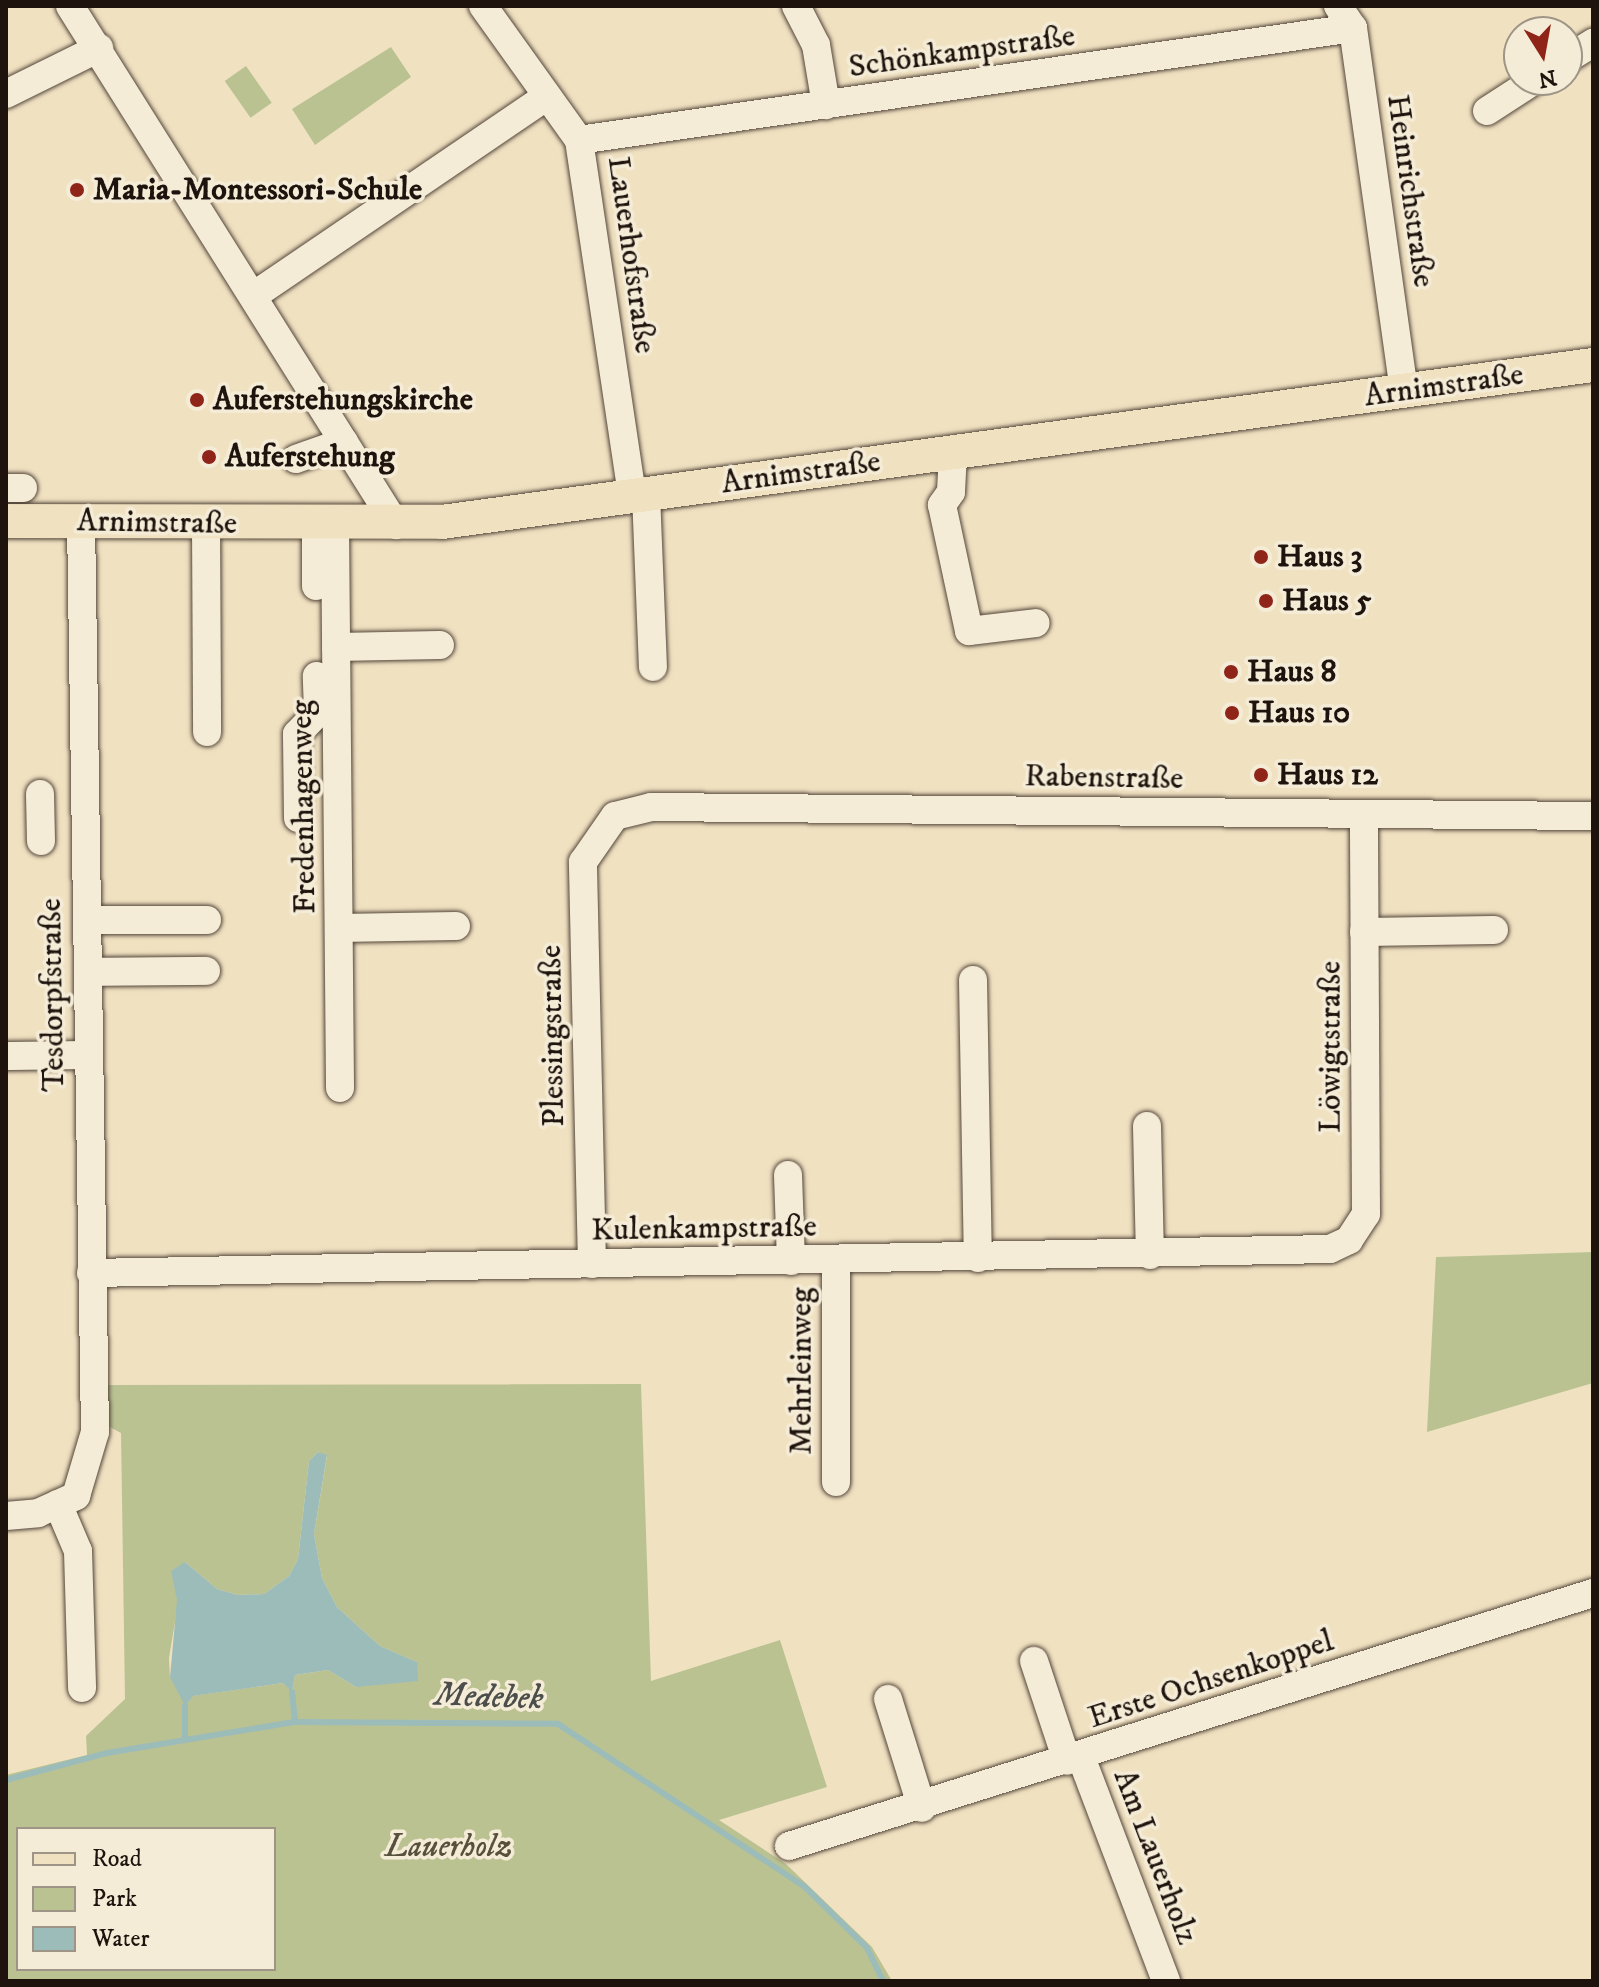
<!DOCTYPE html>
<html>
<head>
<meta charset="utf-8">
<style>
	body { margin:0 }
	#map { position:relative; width:1599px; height:1987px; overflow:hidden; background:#f0e1c1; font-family:"IM FELL DW Pica",serif }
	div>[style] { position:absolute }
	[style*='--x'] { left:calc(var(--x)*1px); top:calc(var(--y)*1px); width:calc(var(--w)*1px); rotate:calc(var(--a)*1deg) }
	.green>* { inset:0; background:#bbc292; transform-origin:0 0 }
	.water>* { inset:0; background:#9cbcba }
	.stream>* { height:6px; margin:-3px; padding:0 3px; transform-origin:3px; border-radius:3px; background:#9cbcba }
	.roads { filter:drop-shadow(0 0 2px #53463a) drop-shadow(0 0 2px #53463a) }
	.minor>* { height:28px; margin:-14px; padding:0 14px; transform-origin:14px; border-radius:14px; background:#f5ecd7 }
	.major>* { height:34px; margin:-17px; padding:0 17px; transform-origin:17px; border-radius:17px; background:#f0e1c1 }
	.dots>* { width:22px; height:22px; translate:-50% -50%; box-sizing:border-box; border:4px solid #f5ecd7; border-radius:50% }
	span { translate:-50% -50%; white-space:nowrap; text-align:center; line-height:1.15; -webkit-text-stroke:7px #f5ecd7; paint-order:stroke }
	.street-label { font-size:32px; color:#1f130d }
	.poi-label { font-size:32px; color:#1f130d; font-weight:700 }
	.left { translate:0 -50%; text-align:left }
	.park-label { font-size:32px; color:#56503c; font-style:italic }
	.water-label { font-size:34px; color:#4b4e4a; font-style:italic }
	.frame { position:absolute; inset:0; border:8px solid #1f130d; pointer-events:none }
	.legend { position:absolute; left:16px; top:1827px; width:260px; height:144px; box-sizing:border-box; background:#f5ecd7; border:2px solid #9f9586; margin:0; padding:10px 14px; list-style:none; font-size:24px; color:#1f130d }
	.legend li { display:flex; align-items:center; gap:16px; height:40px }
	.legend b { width:40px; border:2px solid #9f9586 }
	.north { position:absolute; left:1503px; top:16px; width:80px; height:80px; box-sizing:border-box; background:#f5ecd7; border:2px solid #9f9586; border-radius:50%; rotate:169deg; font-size:22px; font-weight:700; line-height:32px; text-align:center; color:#1f130d }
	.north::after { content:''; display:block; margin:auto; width:28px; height:36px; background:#8f2418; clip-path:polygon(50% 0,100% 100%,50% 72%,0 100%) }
</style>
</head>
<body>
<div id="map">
	<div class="green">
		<i style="clip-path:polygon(391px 47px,411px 77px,315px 145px,292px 109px)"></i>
		<i style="left:246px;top:66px;width:45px;height:26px;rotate:55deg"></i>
		<i style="clip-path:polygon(1593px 1252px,1593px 1383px,1427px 1432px,1436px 1257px)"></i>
		<i style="clip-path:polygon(evenodd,641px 1384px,651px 1681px,780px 1640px,827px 1787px,719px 1820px,786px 1864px,872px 1947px,892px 1981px,6px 1981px,6px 1775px,87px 1755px,86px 1736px,125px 1699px,121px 1433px,106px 1425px,106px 1385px,641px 1384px,318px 1452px,327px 1456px,314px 1534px,322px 1578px,337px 1607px,380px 1646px,417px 1662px,356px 1687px,328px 1670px,295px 1675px,292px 1691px,283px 1683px,192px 1696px,170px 1677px,169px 1658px,185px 1562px,217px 1589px,238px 1595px,264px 1594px,289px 1576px,298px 1559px,309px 1461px,318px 1452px,641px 1384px,18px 1829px,274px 1829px,274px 1969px,18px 1969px,18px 1829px)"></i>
	</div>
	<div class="water">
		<i style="clip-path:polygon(318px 1452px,327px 1455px,314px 1534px,322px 1578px,337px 1607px,380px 1646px,417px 1662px,418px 1681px,356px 1687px,328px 1670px,295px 1675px,292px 1692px,283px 1683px,193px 1696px,185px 1706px,170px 1677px,177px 1600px,171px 1571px,185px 1562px,217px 1589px,238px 1595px,264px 1594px,289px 1576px,298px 1559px,309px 1461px)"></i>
	</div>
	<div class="stream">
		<i style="--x:292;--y:1692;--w:30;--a:84"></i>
		<i style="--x:185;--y:1706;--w:33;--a:90"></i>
		<i style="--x:6;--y:1780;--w:105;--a:-15"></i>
		<i style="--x:107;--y:1753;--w:191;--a:-9.4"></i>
		<i style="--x:295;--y:1722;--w:263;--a:0.4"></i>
		<i style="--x:558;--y:1724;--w:295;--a:33.4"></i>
		<i style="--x:804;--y:1886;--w:88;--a:44.5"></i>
		<i style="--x:867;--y:1948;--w:37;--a:64"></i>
	</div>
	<div class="roads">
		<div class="minor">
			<i style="--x:70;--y:6;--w:613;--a:57.87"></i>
			<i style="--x:483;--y:6;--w:165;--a:54.4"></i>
			<i style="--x:579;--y:140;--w:360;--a:81.5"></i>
			<i style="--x:796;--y:6;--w:44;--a:62.9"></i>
			<i style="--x:816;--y:45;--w:61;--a:80.5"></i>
			<i style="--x:1338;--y:6;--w:27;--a:56"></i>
			<i style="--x:1353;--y:28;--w:367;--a:82"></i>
			<i style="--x:1567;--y:59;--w:31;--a:-32"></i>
			<i style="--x:6;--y:94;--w:104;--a:-26.3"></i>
			<i style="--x:1487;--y:111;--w:57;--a:-32.9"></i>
			<i style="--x:579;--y:140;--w:782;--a:-8.23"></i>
			<i style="--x:256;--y:294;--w:352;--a:-34.2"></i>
			<i style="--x:953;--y:453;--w:39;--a:93"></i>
			<i style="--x:951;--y:492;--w:16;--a:125"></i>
			<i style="--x:942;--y:505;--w:129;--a:77.9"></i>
			<i style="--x:969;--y:631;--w:67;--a:-6.8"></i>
			<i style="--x:296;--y:459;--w:51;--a:-19.5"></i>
			<i style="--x:6;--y:488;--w:17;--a:0"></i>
			<i style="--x:646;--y:494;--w:173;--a:87.7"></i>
			<i style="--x:206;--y:523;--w:209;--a:89.7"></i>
			<i style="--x:316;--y:525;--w:61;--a:90"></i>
			<i style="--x:335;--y:525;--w:563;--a:89.49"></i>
			<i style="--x:336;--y:647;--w:104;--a:-1.1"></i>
			<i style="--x:40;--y:794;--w:47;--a:88.8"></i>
			<i style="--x:298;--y:818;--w:84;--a:-90.7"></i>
			<i style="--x:297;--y:734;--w:30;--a:-46"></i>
			<i style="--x:318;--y:712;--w:36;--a:-92"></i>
			<i style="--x:87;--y:920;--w:120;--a:0"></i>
			<i style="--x:339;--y:928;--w:117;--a:-1"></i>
			<i style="--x:1364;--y:932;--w:130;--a:-0.9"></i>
			<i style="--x:88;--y:972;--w:118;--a:-0.5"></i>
			<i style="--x:973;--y:980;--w:278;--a:89"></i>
			<i style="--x:6;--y:1056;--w:83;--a:-0.7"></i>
			<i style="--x:1147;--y:1126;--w:129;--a:88.7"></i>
			<i style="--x:788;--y:1175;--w:86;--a:88"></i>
			<i style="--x:836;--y:1260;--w:222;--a:90"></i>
			<i style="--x:592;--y:1264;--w:402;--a:-91.3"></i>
			<i style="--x:583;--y:862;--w:56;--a:-55.2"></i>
			<i style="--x:615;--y:816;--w:37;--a:-14"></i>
			<i style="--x:651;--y:807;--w:942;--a:0.55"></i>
			<i style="--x:91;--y:1273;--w:1239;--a:-1.11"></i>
			<i style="--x:1330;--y:1249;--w:21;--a:-25"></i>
			<i style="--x:1349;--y:1240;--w:31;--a:-57"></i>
			<i style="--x:1366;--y:1214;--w:400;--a:-90.3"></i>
			<i style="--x:58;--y:1504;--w:51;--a:66.9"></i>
			<i style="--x:78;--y:1551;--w:137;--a:88.3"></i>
			<i style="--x:6;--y:1516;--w:32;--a:-5"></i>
			<i style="--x:38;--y:1513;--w:42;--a:-24.1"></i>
			<i style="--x:76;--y:1496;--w:67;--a:-73.5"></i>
			<i style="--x:95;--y:1432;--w:910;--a:-90.88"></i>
			<i style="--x:1034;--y:1661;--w:105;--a:71.7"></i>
			<i style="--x:888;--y:1699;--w:114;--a:72.7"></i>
			<i style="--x:1081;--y:1757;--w:240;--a:69.2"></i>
			<i style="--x:789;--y:1846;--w:843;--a:-17.47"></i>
		</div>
		<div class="major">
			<i style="--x:6;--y:521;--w:436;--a:0.1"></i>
			<i style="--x:442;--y:522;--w:1162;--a:-7.77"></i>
		</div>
	</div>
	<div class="dots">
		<i style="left:77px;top:190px;background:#8f2418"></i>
		<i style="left:197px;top:400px;background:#8f2418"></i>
		<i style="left:209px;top:457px;background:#8f2418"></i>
		<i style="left:1261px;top:557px;background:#8f2418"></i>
		<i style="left:1266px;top:601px;background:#8f2418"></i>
		<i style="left:1231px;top:672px;background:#8f2418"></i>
		<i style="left:1232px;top:713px;background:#8f2418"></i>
		<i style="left:1261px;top:775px;background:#8f2418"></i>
	</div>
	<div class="street-label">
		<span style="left:962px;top:52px;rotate:-8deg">Schönkampstraße</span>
		<span style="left:1410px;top:191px;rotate:82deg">Heinrichstraße</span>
		<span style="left:631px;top:255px;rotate:82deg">Lauerhofstraße</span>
		<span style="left:1444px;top:386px;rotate:-8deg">Arnimstraße</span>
		<span style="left:801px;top:473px;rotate:-8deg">Arnimstraße</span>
		<span style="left:157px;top:523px;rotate:1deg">Arnimstraße</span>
		<span style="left:1104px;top:778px;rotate:1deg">Rabenstraße</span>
		<span style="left:304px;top:807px;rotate:-91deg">Fredenhagenweg</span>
		<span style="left:53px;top:995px;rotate:-91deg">Tesdorpfstraße</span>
		<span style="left:553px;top:1036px;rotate:-91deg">Plessingstraße</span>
		<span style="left:1331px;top:1047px;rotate:-90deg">Löwigtstraße</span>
		<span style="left:704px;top:1229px;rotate:-1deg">Kulenkampstraße</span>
		<span style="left:802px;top:1371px;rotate:-90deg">Mehrleinweg</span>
		<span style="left:1211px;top:1680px;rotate:-18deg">Erste Ochsenkoppel</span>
		<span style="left:1155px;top:1857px;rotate:69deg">Am Lauerholz</span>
	</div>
	<div class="poi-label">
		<span class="left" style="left:93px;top:190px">Maria-Montessori-Schule</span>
		<span class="left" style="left:213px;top:400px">Auferstehungskirche</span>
		<span class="left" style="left:225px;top:457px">Auferstehung</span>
		<span class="left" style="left:1277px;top:557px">Haus 3</span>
		<span class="left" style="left:1282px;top:601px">Haus 5</span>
		<span class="left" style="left:1247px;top:672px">Haus 8</span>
		<span class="left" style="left:1248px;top:713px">Haus 10</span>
		<span class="left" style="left:1277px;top:775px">Haus 12</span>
	</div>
	<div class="park-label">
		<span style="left:449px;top:1847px">Lauerholz</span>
	</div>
	<div class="water-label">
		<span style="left:489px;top:1697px;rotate:2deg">Medebek</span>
	</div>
	<div class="frame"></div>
	<ul class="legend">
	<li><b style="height:10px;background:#f0e1c1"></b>Road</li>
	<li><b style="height:22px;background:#bbc292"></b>Park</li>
	<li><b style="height:22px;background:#9cbcba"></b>Water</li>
	</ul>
	<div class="north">N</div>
</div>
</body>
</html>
